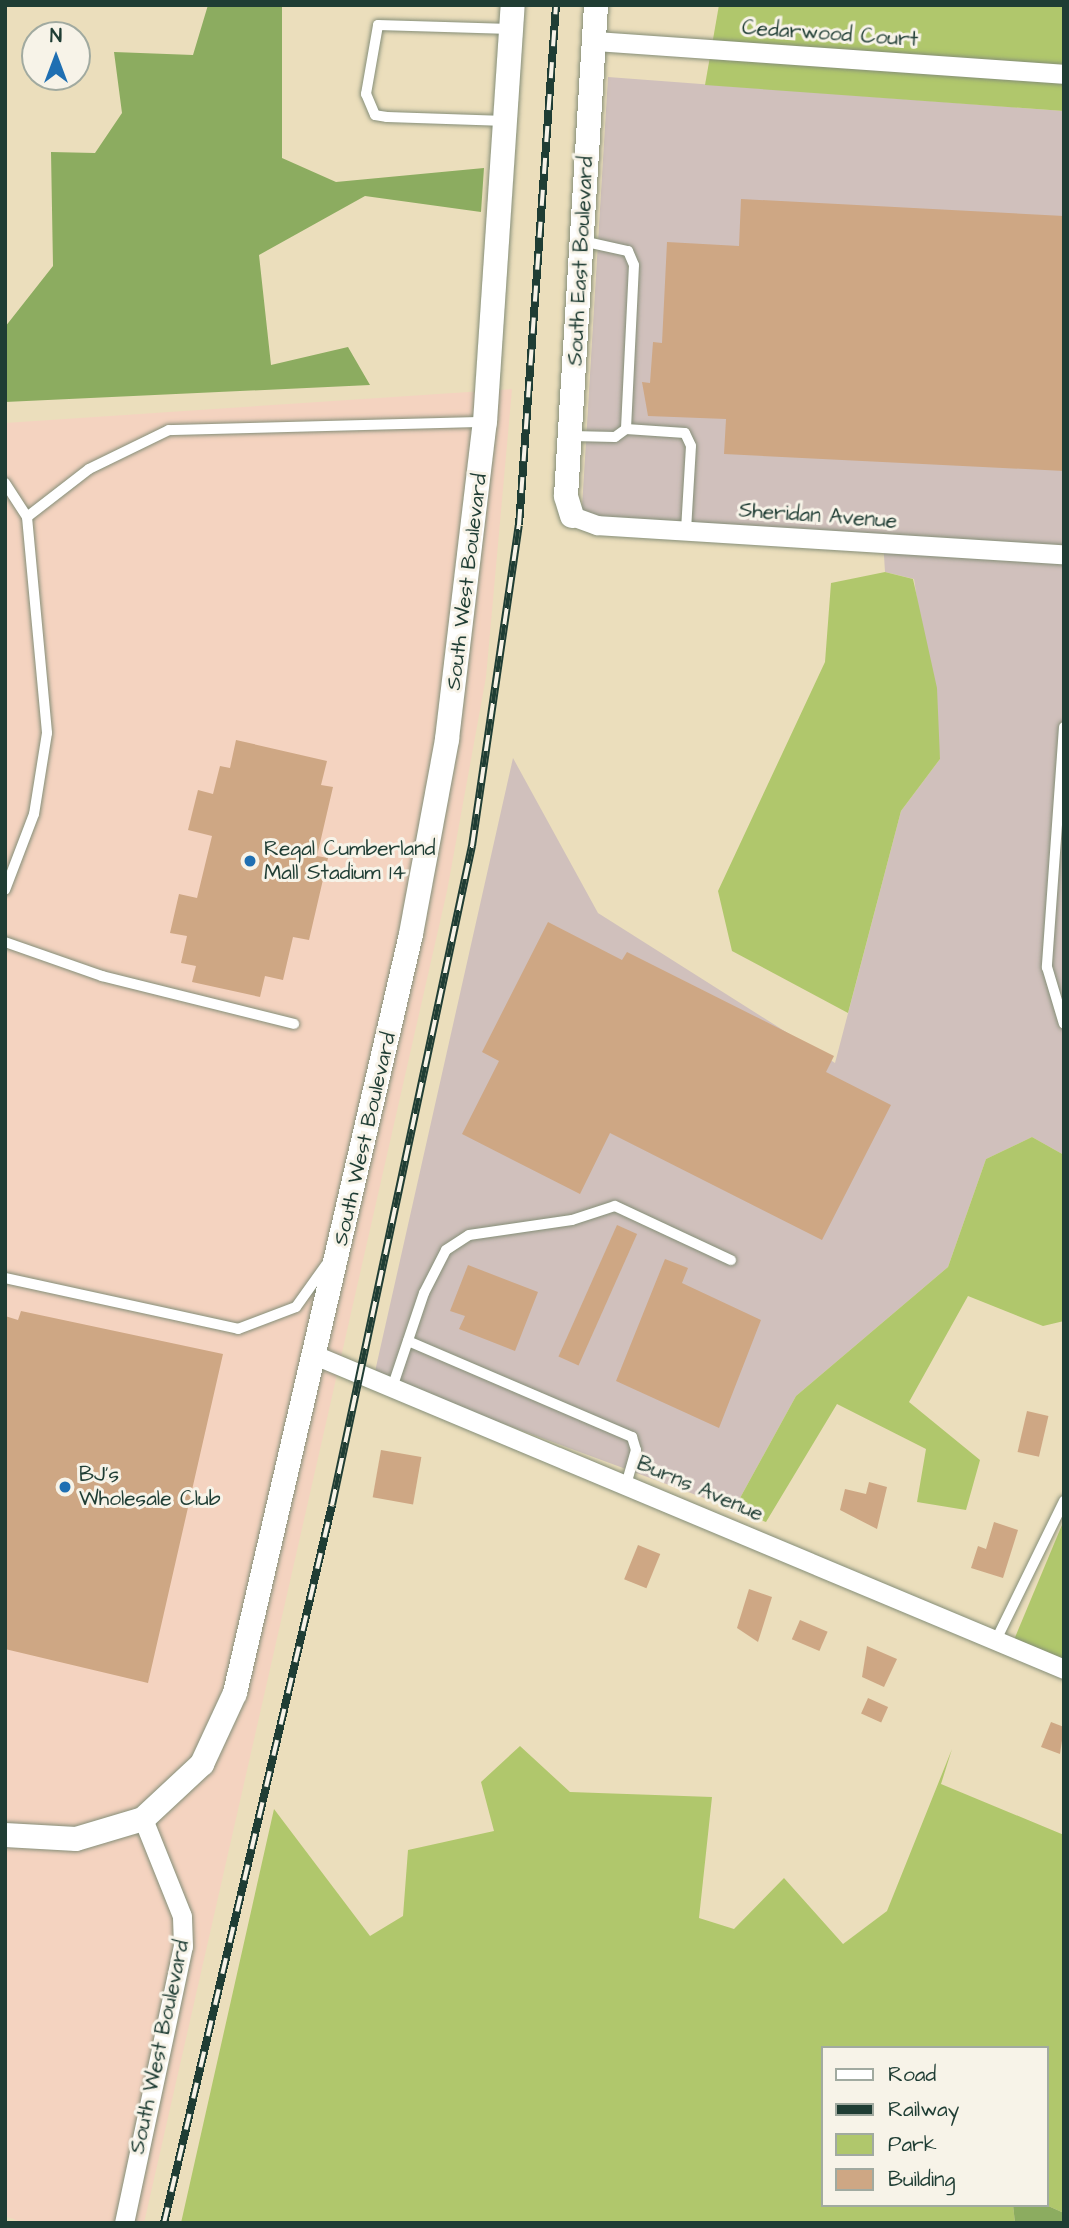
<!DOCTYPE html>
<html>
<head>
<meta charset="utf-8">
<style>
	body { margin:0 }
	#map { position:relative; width:1069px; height:2228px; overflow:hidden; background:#ebdebc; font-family:"Architects Daughter",sans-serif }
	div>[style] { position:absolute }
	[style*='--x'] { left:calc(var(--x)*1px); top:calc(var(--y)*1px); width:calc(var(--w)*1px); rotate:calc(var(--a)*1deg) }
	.built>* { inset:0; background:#f4d3c0 }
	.industrial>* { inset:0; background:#d0c0bc }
	.green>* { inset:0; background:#b0c76c }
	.forest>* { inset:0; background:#8cac60 }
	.building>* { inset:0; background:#cea784; transform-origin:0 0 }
	.roads { filter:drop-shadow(0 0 2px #858e78) drop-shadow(0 0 2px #858e78) }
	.service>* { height:10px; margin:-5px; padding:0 5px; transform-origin:5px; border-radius:5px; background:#fff }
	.minor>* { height:19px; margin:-9.5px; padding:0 9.5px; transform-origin:9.5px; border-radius:9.5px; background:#fff }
	.tertiary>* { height:24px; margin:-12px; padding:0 12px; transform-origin:12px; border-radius:12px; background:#fff }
	.rail>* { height:8px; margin-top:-4px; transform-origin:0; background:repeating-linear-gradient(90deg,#f7f3e8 0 16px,#1f3d34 0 32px); box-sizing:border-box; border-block:2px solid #1f3d34 }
	.dots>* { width:19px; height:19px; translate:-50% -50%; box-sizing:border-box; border:4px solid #f7f3e8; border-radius:50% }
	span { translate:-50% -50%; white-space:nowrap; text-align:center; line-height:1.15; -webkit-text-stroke:6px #f7f3e8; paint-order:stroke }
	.street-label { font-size:21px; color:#1f3d34 }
	.poi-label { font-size:21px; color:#1f3d34 }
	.left { translate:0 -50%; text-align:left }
	.frame { position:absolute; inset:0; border:7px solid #1f3d34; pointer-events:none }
	.legend { position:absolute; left:821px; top:2046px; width:228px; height:161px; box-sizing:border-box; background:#f7f3e8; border:2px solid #a1aaa0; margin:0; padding:9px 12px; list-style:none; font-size:21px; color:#1f3d34 }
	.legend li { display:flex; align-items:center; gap:14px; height:35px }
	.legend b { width:35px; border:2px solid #a1aaa0 }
	.north { position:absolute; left:21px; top:21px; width:70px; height:70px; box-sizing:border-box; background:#f7f3e8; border:2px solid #a1aaa0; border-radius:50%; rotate:0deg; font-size:19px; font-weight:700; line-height:28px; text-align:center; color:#1f3d34 }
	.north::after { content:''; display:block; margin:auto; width:24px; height:32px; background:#1f6fb2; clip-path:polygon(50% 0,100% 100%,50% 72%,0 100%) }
</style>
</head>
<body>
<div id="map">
	<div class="built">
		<i style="clip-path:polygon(512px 389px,486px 677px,447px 891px,144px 2223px,24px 2223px,5px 2216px,5px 423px)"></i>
	</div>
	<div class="industrial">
		<i style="clip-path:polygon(608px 77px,1064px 111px,1064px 1155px,1032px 1137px,986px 1159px,948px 1267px,796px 1396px,734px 1509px,374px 1376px,513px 758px,598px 913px,835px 1063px,901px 811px,940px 759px,914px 579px,885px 572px,883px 540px,581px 524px)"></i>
	</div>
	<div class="green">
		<i style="clip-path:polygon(719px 5px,1064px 5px,1064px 111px,705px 85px)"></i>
		<i style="clip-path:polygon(885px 572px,913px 579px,937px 688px,940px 759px,901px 811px,848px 1013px,732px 951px,718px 891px,825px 662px,831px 583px)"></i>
		<i style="clip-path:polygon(1032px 1137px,1064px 1155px,1064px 1321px,1043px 1326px,968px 1296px,909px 1402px,980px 1460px,966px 1510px,917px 1502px,926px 1449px,837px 1404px,766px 1522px,734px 1509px,796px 1396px,948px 1267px,986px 1159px)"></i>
		<i style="clip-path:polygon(1064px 1520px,1064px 1669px,1011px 1647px)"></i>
		<i style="clip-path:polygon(520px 1746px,570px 1792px,712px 1797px,699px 1918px,734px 1929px,784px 1878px,843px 1944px,887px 1911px,952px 1749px,941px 1784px,1064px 1835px,1064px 2213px,1046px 2205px,1046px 2048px,822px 2048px,822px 2205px,1013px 2205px,1015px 2223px,181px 2223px,274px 1809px,370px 1936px,403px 1916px,408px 1850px,494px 1831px,481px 1782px)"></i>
	</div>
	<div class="forest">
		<i style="clip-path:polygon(208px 5px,282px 5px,282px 158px,336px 182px,484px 168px,481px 212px,365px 196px,259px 255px,271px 365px,348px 347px,370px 385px,5px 402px,5px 327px,53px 266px,51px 152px,95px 153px,122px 113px,114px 52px,193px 55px)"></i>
		<i style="clip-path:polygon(1013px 2205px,1046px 2205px,1064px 2213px,1064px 2223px,1015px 2223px)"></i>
	</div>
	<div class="building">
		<i style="clip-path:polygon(741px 199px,1064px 216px,1064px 471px,724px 454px,726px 419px,648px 416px,642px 382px,650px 383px,653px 342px,662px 343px,667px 242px,739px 246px)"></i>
		<i style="clip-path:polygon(236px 740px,327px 761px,321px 785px,333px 787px,317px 856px,328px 858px,309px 940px,293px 937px,283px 980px,265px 976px,260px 997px,192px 982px,196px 966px,181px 963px,187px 936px,170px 933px,179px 894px,197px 898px,212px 836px,188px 830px,198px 790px,213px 794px,220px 766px,230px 768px)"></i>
		<i style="clip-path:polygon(548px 922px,622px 960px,627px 952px,834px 1056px,826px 1072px,891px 1105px,822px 1240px,610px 1133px,580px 1194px,462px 1134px,499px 1061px,482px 1052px)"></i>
		<i style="left:617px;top:1225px;width:22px;height:144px;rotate:24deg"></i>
		<i style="clip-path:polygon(665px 1259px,688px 1268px,682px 1283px,761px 1320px,719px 1428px,616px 1381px)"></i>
		<i style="clip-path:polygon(468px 1265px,538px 1292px,515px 1351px,459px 1329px,465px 1316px,450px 1311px)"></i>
		<i style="clip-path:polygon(21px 1311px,223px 1354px,148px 1683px,5px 1649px,5px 1316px,18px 1320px)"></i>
		<i style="left:1027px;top:1411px;width:22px;height:42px;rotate:13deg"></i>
		<i style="left:381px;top:1450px;width:41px;height:48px;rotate:10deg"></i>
		<i style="clip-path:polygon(869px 1482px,887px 1487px,877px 1529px,840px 1510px,845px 1489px,866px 1494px)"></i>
		<i style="clip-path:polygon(994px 1522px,1018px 1530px,1003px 1578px,971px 1568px,978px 1546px,986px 1549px)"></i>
		<i style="left:638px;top:1545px;width:24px;height:37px;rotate:22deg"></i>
		<i style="clip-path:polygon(749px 1589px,772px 1597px,758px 1642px,737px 1628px)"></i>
		<i style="left:800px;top:1620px;width:30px;height:21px;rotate:23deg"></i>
		<i style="clip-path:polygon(867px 1646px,897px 1659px,884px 1687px,862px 1677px)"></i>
		<i style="left:868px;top:1698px;width:22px;height:17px;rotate:24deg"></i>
		<i style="clip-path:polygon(1051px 1722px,1064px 1727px,1060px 1754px,1041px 1747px)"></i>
	</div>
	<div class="roads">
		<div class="service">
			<i style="--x:506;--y:121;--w:119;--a:-178.1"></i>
			<i style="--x:387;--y:117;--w:12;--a:-171"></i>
			<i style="--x:375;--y:115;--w:23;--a:-113"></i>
			<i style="--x:366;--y:94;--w:70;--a:-80.1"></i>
			<i style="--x:378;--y:25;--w:133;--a:1.7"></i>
			<i style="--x:582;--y:241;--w:47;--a:12.3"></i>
			<i style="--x:628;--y:251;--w:15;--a:67"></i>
			<i style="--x:634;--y:265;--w:164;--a:92.8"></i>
			<i style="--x:572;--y:436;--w:43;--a:1.3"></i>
			<i style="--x:615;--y:437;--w:14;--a:-36"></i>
			<i style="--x:626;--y:429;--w:59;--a:3.9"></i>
			<i style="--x:685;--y:433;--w:14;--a:65"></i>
			<i style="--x:691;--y:446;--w:85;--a:93.4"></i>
			<i style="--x:5;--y:483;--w:40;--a:57.1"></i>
			<i style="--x:27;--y:517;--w:217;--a:84.7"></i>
			<i style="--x:47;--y:733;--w:82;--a:99.1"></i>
			<i style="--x:34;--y:814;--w:81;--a:110.9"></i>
			<i style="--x:27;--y:517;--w:78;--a:-37.7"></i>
			<i style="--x:89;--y:469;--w:89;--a:-26"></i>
			<i style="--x:169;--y:430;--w:314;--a:-1.5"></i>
			<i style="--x:1064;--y:727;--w:241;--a:94.1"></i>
			<i style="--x:1047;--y:967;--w:59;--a:73.4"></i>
			<i style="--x:5;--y:942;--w:103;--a:19.3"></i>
			<i style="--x:102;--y:976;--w:198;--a:14"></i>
			<i style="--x:5;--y:1278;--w:239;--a:12.3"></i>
			<i style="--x:238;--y:1329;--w:62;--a:-20.8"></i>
			<i style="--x:296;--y:1307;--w:52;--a:-54.5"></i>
			<i style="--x:408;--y:1341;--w:244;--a:23.2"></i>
			<i style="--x:632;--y:1437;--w:14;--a:73"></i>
			<i style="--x:636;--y:1450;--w:33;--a:106"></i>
			<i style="--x:393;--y:1385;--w:97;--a:-71.4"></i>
			<i style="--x:424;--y:1293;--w:48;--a:-62.9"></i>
			<i style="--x:446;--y:1250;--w:27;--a:-33"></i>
			<i style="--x:469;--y:1235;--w:104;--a:-8.3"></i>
			<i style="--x:572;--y:1220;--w:45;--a:-18"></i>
			<i style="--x:615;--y:1206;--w:128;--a:25"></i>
			<i style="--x:996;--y:1640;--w:155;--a:-63.9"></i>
		</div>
		<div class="minor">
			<i style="--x:594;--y:41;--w:471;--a:4"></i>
			<i style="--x:572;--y:516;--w:27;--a:20"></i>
			<i style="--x:597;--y:525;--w:468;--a:3.6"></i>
			<i style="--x:317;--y:1356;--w:810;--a:22.73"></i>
			<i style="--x:124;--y:2223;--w:283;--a:-78"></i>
			<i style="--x:183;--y:1946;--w:30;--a:-92"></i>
			<i style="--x:182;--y:1916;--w:105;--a:-111.9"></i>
		</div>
		<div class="tertiary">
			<i style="--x:572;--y:516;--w:21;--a:-107"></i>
			<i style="--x:566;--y:496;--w:492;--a:-86.5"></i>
			<i style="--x:5;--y:1835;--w:71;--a:3.2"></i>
			<i style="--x:76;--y:1839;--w:70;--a:-16.6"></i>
			<i style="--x:143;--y:1819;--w:81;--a:-43"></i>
			<i style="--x:202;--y:1764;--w:78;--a:-65.1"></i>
			<i style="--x:235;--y:1693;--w:779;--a:-76.94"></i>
			<i style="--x:411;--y:934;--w:198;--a:-79.5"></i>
			<i style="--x:447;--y:739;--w:319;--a:-83.2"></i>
			<i style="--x:485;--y:422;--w:418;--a:-86.2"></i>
		</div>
	</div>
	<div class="rail">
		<i style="--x:164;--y:2223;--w:737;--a:-76.83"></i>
		<i style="--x:332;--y:1505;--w:674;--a:-78.01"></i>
		<i style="--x:472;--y:846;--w:324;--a:-81.7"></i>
		<i style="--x:519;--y:525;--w:521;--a:-85.93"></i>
	</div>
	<div class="dots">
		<i style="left:250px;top:861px;background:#1f6fb2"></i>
		<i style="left:65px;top:1487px;background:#1f6fb2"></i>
	</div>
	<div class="street-label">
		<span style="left:830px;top:34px;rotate:4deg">Cedarwood Court</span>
		<span style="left:581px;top:261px;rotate:-87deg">South East Boulevard</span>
		<span style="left:818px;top:516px;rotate:4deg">Sheridan Avenue</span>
		<span style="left:467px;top:582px;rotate:-83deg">South West Boulevard</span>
		<span style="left:365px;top:1139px;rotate:-77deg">South West Boulevard</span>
		<span style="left:700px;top:1489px;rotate:23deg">Burns Avenue</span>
		<span style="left:160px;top:2047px;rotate:-78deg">South West Boulevard</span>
	</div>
	<div class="poi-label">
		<span class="left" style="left:264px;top:861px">Regal Cumberland<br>Mall Stadium 14</span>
		<span class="left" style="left:79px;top:1487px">BJ's<br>Wholesale Club</span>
	</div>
	<div class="frame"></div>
	<ul class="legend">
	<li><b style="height:9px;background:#fff"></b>Road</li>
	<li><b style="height:9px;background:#1f3d34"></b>Railway</li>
	<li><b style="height:19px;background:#b0c76c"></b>Park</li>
	<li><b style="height:19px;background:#cea784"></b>Building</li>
	</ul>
	<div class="north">N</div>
</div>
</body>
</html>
